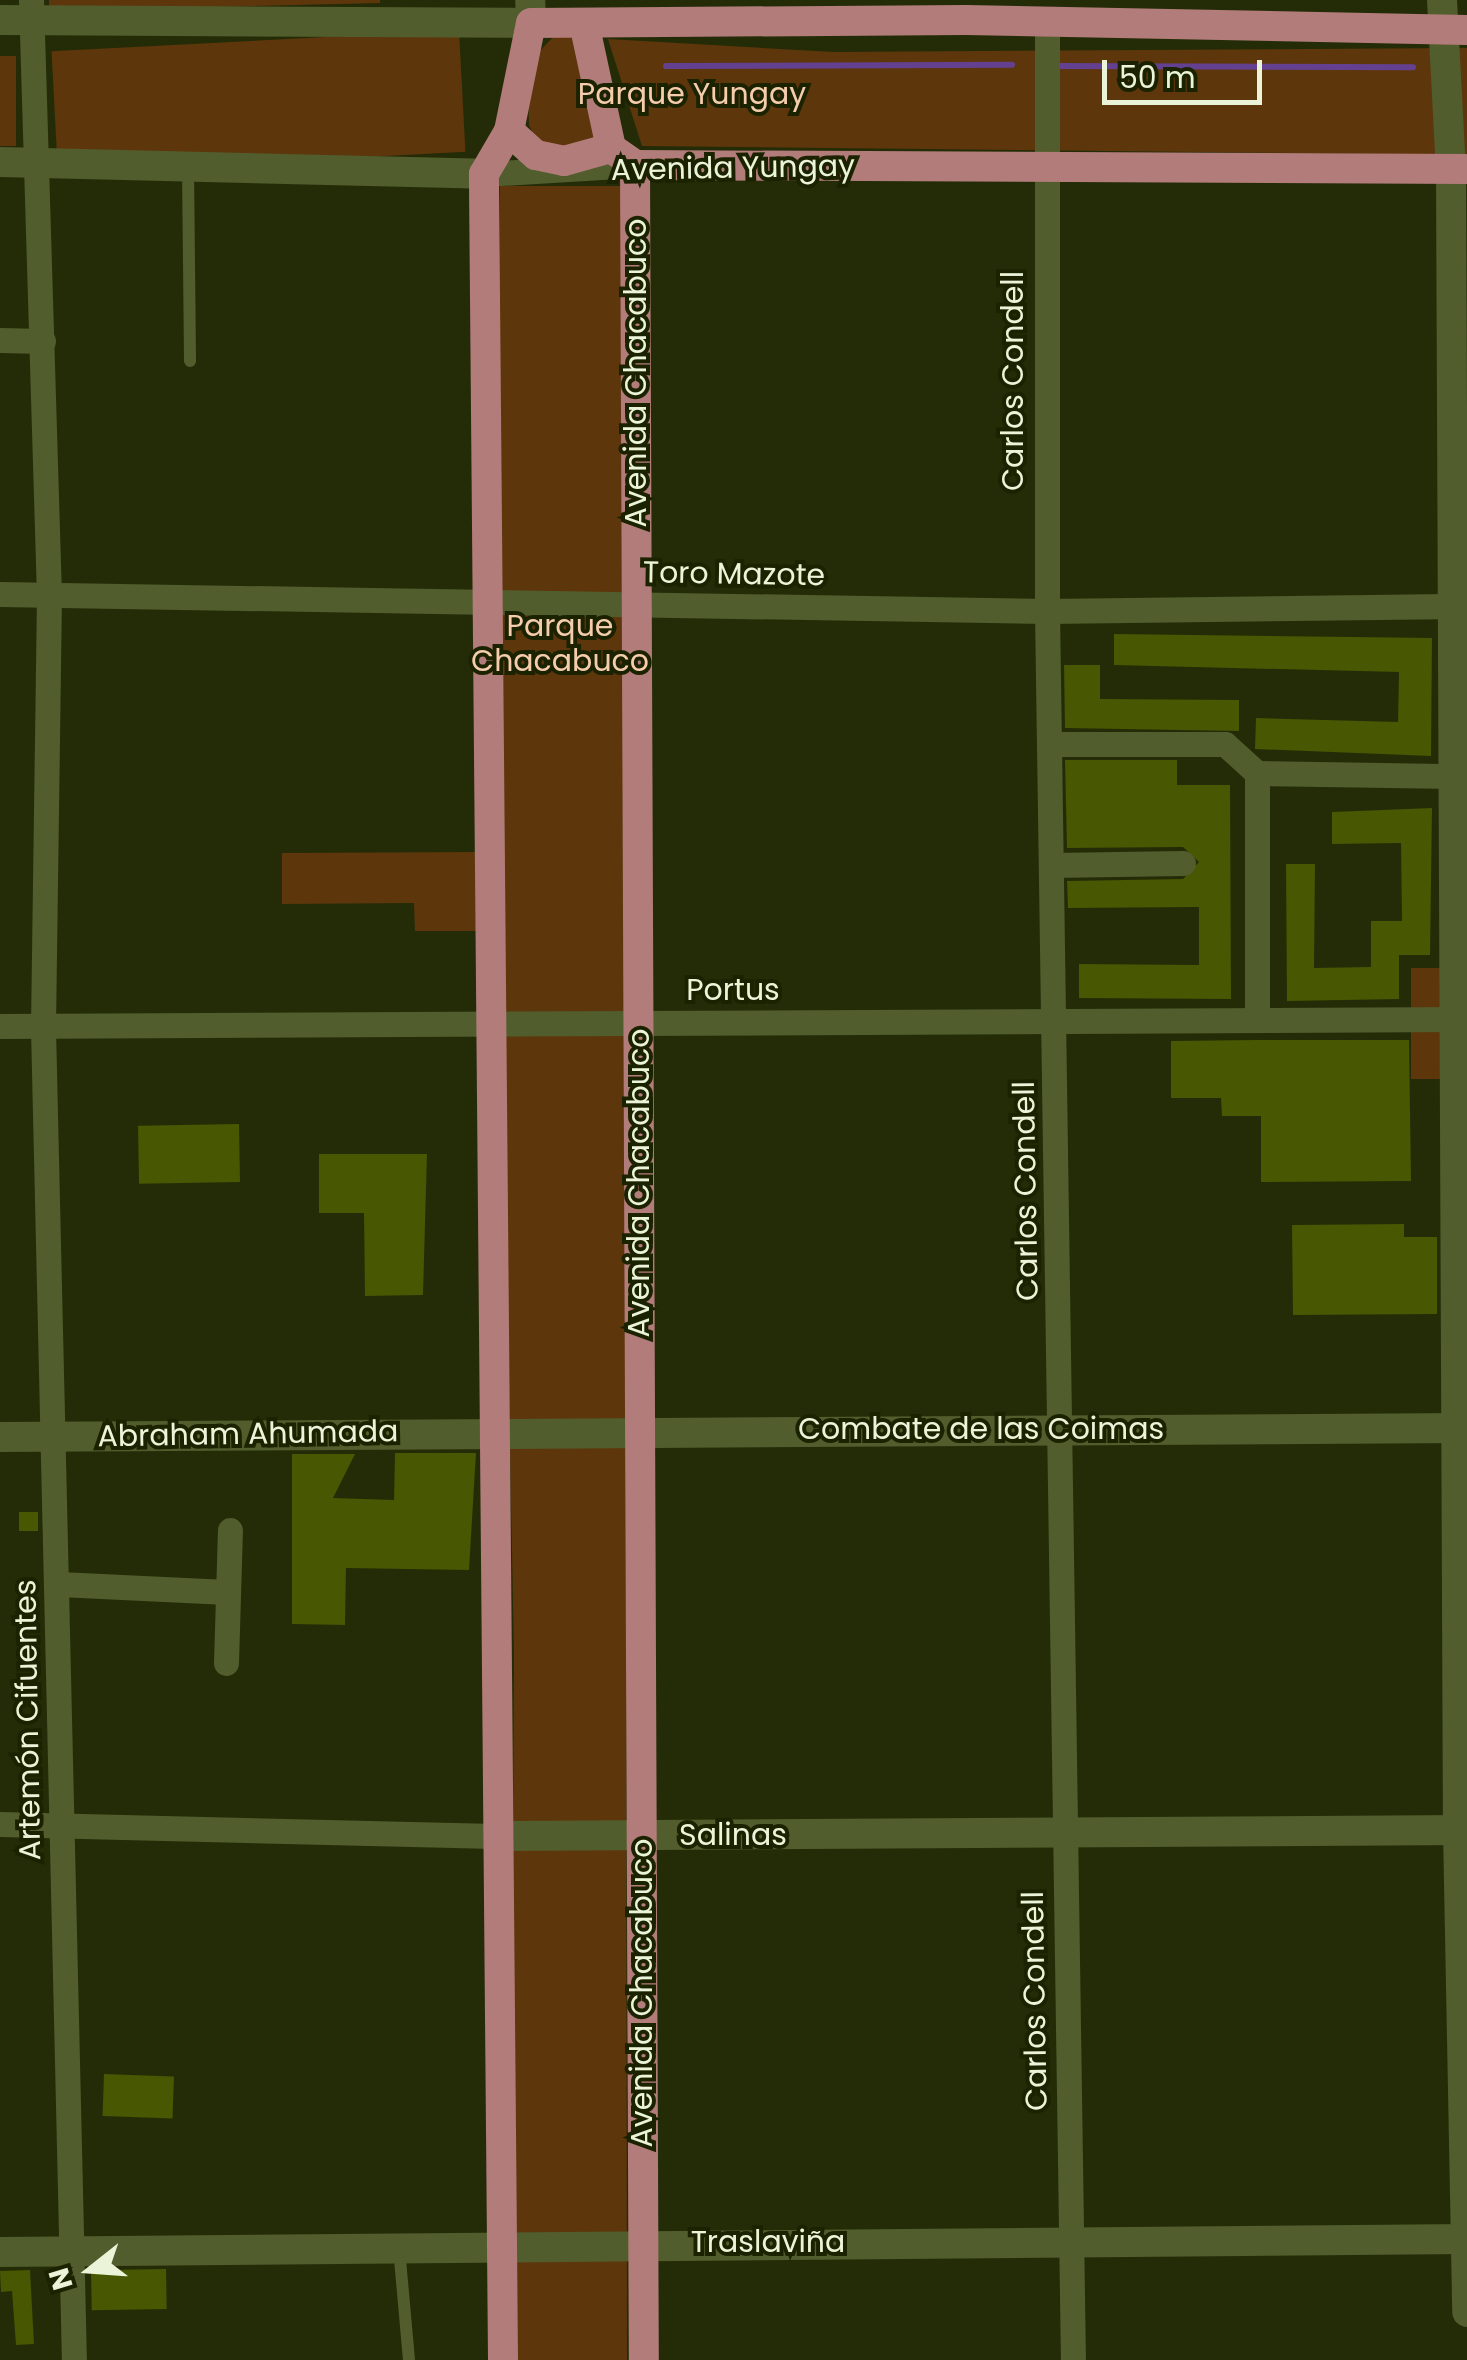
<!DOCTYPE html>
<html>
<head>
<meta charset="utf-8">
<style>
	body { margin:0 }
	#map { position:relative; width:1467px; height:2360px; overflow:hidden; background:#242c07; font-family:Poppins,sans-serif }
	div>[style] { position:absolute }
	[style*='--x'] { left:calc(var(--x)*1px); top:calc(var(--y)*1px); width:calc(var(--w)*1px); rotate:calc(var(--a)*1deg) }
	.green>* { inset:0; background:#5e360c; transform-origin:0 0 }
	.stream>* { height:6px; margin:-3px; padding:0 3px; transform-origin:3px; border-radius:3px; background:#634190 }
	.building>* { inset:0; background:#475702; transform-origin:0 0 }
	.lane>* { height:12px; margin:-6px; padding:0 6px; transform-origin:6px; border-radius:6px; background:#515d2d }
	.street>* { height:25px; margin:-12.5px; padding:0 12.5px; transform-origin:12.5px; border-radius:12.5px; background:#515d2d }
	.secondary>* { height:30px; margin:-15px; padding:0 15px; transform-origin:15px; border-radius:15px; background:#515d2d }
	.primary>* { height:30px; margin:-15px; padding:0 15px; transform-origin:15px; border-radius:15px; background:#b27c7a }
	span { translate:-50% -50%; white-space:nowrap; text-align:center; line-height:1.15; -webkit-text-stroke:8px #1b2200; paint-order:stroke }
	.park-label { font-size:30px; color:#f5cdac }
	.street-label { font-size:30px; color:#ebf4d9 }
	.north { position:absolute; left:40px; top:2220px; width:100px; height:100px; -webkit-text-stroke:8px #1b2200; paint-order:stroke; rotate:253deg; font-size:28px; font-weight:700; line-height:40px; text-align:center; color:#ebf4d9 }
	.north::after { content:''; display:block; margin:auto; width:35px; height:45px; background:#ebf4d9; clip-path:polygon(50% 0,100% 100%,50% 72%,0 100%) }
	.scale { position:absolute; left:1102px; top:60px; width:160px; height:45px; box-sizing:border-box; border:5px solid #ebf4d9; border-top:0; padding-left:12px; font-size:30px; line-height:35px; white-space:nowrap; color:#ebf4d9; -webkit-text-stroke:8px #1b2200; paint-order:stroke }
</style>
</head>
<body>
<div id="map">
	<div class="green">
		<i style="clip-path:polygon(49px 0,380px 0,380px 3px,49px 11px)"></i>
		<i style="left:459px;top:30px;width:122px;height:408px;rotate:87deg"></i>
		<i style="clip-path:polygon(558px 32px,574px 36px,604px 135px,575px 153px,538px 144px,529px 125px,528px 88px,537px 54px)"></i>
		<i style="clip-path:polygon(608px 39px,833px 52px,1467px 48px,1467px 155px,642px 146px)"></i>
		<i style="left:0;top:56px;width:16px;height:90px"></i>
		<i style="clip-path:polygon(500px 186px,624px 186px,627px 2360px,510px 2360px,514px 1654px,494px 613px)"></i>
		<i style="clip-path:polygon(480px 852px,481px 931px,415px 931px,414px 903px,282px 904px,282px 853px)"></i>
		<i style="left:1411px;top:968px;width:56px;height:111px"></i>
	</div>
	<div class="stream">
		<i style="--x:666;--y:66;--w:346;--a:-0.2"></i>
		<i style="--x:1058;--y:66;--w:355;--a:0.2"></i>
	</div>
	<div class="building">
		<i style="clip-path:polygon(1114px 634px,1432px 638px,1431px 756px,1255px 749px,1256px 718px,1398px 722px,1399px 672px,1114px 665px)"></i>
		<i style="clip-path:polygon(1064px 665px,1100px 665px,1100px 699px,1239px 700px,1239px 731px,1065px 728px)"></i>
		<i style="clip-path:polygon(1065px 760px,1177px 760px,1177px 785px,1230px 785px,1231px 999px,1079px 998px,1079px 964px,1199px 965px,1199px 907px,1068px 908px,1067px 881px,1183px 879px,1199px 862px,1183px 847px,1067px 848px)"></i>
		<i style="clip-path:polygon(1432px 808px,1430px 955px,1399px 955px,1399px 999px,1287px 1001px,1286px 864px,1315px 864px,1314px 968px,1371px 967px,1371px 921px,1402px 921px,1401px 843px,1332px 844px,1332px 812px)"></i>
		<i style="clip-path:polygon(1256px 1040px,1409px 1040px,1411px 1181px,1261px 1182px,1261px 1116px,1222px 1116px,1221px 1098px,1171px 1098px,1171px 1041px)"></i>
		<i style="left:239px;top:1124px;width:58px;height:101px;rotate:89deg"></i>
		<i style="clip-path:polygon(319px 1154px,427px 1154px,423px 1295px,365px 1296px,364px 1213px,319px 1213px)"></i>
		<i style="clip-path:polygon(1404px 1224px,1404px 1237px,1437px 1237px,1437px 1314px,1293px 1315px,1292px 1225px)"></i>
		<i style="clip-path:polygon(395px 1453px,476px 1453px,469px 1570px,346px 1568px,345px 1625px,292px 1624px,292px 1454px,355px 1454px,333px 1498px,394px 1500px)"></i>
		<i style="left:19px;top:1512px;width:19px;height:19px"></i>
		<i style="left:104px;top:2074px;width:70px;height:42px;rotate:2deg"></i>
		<i style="left:166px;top:2269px;width:40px;height:75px;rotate:89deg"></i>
		<i style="clip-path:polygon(30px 2270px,34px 2344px,16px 2345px,12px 2291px,1px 2292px,0 2271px)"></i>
	</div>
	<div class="lane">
		<i style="--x:188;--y:168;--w:193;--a:89.4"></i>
		<i style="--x:399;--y:2248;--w:112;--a:84.9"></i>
	</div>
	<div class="street">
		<i style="--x:31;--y:0;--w:596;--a:88.27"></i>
		<i style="--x:49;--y:596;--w:432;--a:90.8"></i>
		<i style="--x:43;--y:1028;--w:1332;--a:88.67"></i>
		<i style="--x:1047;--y:21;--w:590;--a:90"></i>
		<i style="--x:1047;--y:611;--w:1749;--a:89.15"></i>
		<i style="--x:484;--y:174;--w:151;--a:-3.4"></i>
		<i style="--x:0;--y:340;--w:43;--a:1.3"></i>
		<i style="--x:0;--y:594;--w:1047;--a:0.93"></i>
		<i style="--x:1047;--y:611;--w:420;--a:-0.7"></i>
		<i style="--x:1051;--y:744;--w:174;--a:0"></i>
		<i style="--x:1225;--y:744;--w:43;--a:42.2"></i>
		<i style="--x:1051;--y:865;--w:132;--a:-0.9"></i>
		<i style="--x:1257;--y:1019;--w:246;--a:-90"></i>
		<i style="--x:1257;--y:773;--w:199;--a:0.9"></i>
		<i style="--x:0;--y:1026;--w:1467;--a:-0.27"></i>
		<i style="--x:59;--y:1584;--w:168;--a:2.7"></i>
		<i style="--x:226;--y:1663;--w:133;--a:-88.3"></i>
		<i style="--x:0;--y:1824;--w:495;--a:1.4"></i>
	</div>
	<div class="secondary">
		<i style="--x:1442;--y:0;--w:169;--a:87"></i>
		<i style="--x:1451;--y:169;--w:1661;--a:89.76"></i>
		<i style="--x:1458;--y:1830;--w:482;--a:88.9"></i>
		<i style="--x:0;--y:20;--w:531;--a:0.32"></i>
		<i style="--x:531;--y:23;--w:23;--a:-92"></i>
		<i style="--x:0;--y:162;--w:484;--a:1.4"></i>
		<i style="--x:0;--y:1437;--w:1467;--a:-0.35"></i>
		<i style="--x:495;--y:1836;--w:972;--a:-0.35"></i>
		<i style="--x:0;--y:2252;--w:1467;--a:-0.51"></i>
	</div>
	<div class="primary">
		<i style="--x:584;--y:23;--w:128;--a:77.8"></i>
		<i style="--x:611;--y:148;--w:29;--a:35"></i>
		<i style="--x:509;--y:131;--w:36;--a:42"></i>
		<i style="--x:536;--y:155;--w:29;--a:12"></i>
		<i style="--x:564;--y:161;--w:49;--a:-15.5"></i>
		<i style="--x:635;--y:165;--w:2195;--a:89.77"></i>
		<i style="--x:635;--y:165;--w:832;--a:0.28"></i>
		<i style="--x:503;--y:2360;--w:2186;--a:-90.5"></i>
		<i style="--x:484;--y:174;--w:50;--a:-59.8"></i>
		<i style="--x:509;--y:131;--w:110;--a:-78.5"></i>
		<i style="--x:531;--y:23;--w:435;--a:-0.4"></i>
		<i style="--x:966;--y:20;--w:501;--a:1.14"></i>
	</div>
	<div class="park-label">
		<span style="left:692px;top:94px">Parque Yungay</span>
		<span style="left:560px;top:643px">Parque<br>Chacabuco</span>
	</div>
	<div class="street-label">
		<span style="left:733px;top:168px;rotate:-1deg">Avenida Yungay</span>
		<span style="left:636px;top:373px;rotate:-90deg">Avenida Chacabuco</span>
		<span style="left:1013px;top:381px;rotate:-90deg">Carlos Condell</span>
		<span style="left:734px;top:574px;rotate:1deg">Toro Mazote</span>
		<span style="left:733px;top:990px">Portus</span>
		<span style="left:639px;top:1183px;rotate:-90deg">Avenida Chacabuco</span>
		<span style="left:1026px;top:1191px;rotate:-91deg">Carlos Condell</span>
		<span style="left:981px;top:1429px">Combate de las Coimas</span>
		<span style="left:248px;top:1434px;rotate:-1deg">Abraham Ahumada</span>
		<span style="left:28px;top:1720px;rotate:-91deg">Artemón Cifuentes</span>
		<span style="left:733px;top:1835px">Salinas</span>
		<span style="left:642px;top:1993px;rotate:-90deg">Avenida Chacabuco</span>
		<span style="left:1035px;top:2001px;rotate:-91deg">Carlos Condell</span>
		<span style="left:768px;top:2242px">Traslaviña</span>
	</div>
	<div class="north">N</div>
	<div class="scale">50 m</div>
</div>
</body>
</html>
